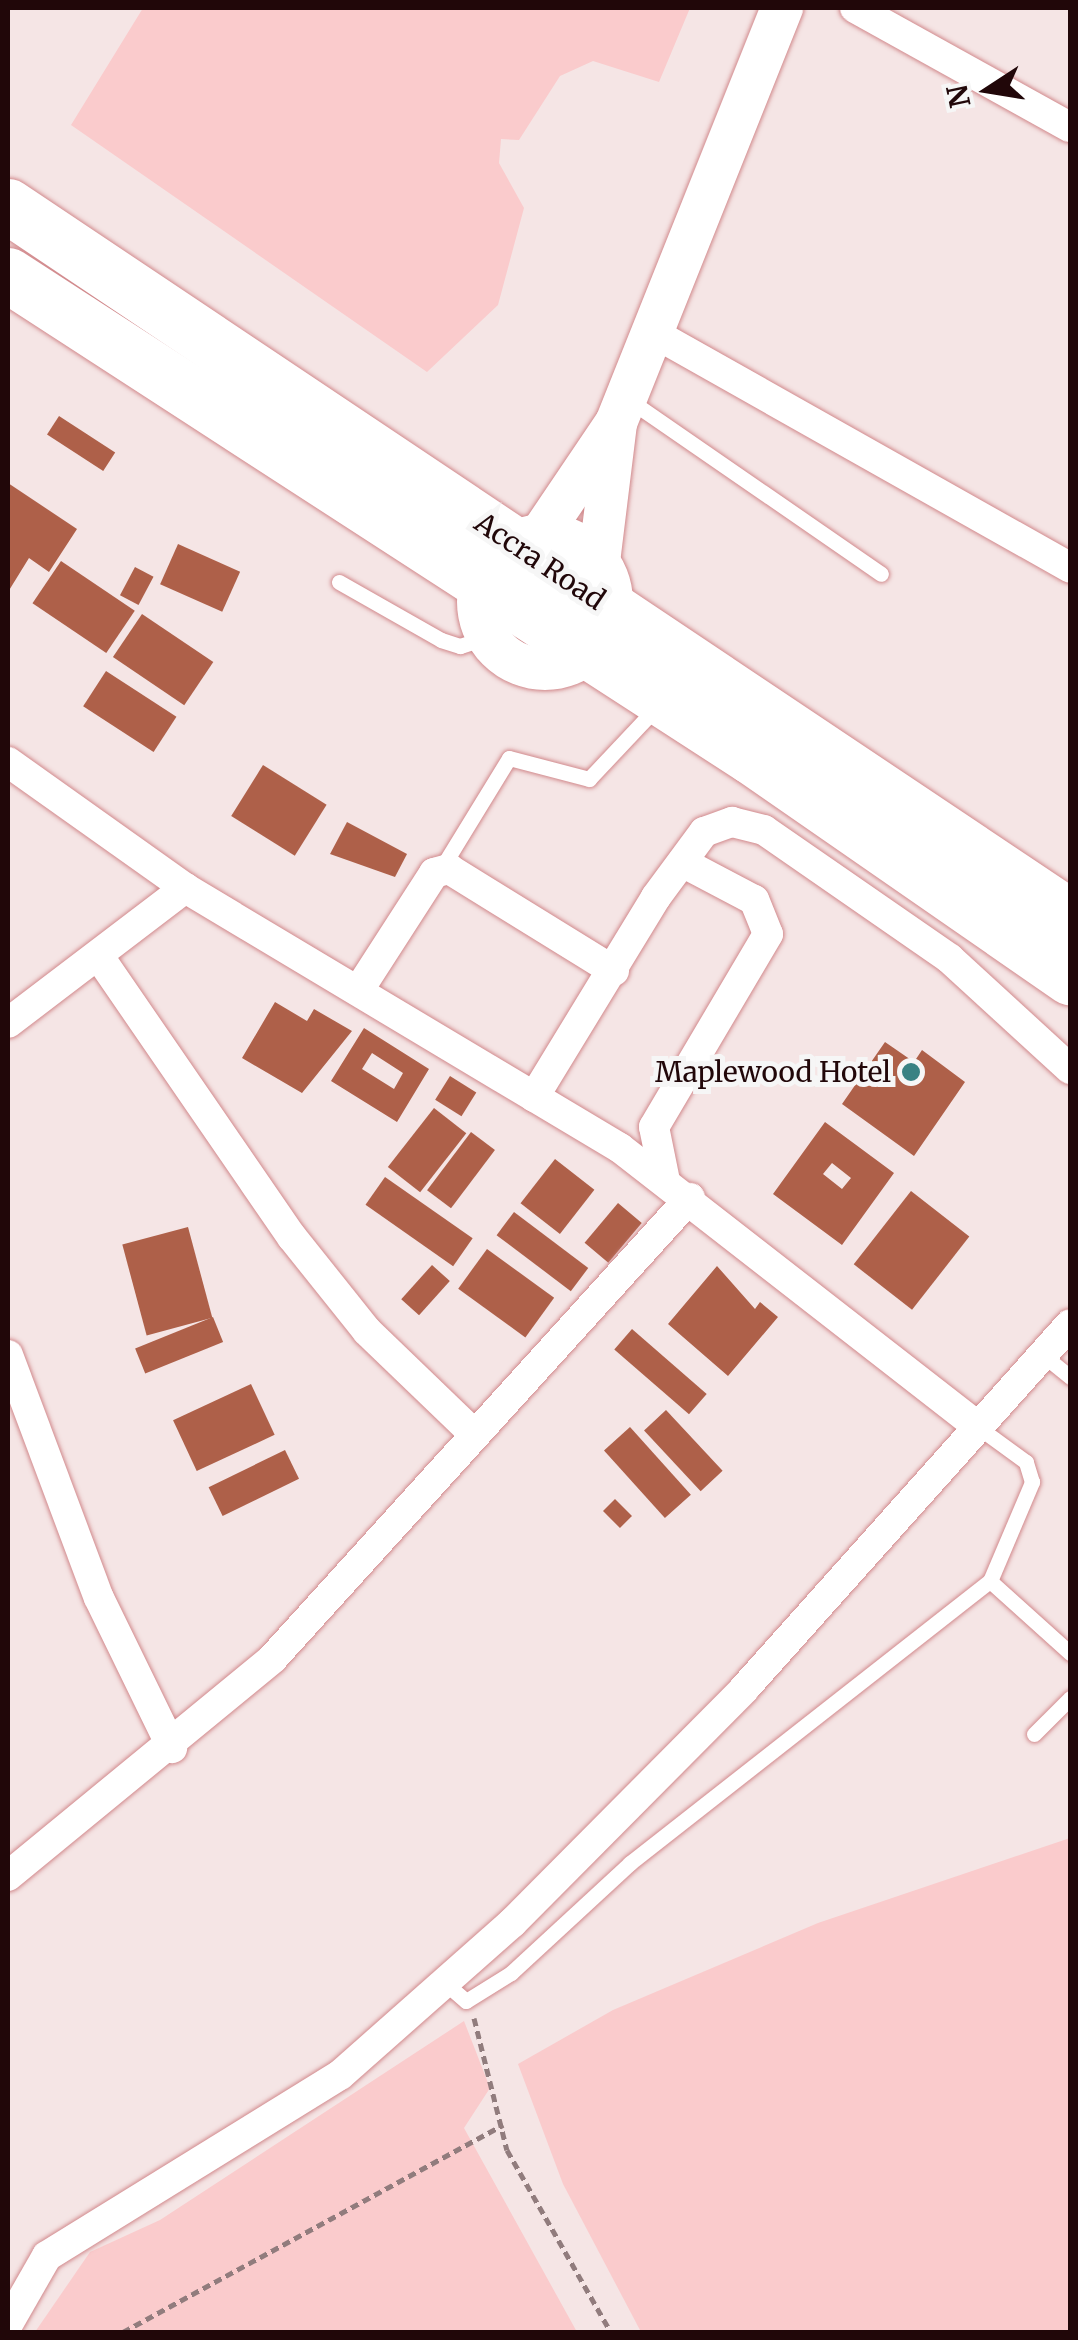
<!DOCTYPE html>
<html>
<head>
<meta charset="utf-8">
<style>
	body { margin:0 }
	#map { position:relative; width:1078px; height:2340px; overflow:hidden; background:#f5e5e5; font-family:Merriweather,serif }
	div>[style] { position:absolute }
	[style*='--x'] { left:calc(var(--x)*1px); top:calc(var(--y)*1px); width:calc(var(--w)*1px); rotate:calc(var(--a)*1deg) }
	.green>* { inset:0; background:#facbcc }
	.building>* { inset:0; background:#ae6049; transform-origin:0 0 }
	.path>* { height:5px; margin-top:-2.5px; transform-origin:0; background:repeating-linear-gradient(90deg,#917c7d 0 8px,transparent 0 13px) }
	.roads { filter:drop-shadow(0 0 2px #d1898c) drop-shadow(0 0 2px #d1898c) }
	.lane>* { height:15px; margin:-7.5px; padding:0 7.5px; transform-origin:7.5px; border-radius:7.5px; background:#fff }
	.street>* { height:30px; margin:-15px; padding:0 15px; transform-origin:15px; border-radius:15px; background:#fff }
	.secondary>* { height:42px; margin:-21px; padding:0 21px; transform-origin:21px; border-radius:21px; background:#fff }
	.secondary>.ring { margin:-21px; padding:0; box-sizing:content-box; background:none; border:42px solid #fff; border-radius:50% }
	.highway>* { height:55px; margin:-27.5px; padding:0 27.5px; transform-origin:27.5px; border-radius:27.5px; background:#fff }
	.dots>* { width:28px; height:28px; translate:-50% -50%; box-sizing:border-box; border:5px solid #f6f6f6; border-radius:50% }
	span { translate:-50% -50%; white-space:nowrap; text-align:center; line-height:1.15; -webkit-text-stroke:10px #f6f6f6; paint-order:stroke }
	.street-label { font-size:28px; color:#210709 }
	.poi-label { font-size:28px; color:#210709 }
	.right { translate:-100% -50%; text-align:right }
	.frame { position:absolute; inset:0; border:10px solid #210709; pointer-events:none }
	.north { position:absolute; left:938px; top:40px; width:100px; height:100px; -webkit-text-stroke:8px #f6f6f6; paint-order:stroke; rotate:258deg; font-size:28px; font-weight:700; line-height:40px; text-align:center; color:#210709 }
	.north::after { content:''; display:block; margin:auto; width:35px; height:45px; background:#210709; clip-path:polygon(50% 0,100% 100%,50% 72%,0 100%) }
</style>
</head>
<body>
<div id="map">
	<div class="green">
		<i style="clip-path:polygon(143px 8px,690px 8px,659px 82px,593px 61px,560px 76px,519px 140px,501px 139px,499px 163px,524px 208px,498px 305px,427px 372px,71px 125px)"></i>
		<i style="clip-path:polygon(1070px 1838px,1070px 2332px,641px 2332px,563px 2184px,518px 2064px,613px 2010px,818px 1923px)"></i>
		<i style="clip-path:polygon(464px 2021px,490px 2088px,464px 2128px,577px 2332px,35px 2332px,90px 2252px,160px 2220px)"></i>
	</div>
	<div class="building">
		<i style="left:59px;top:416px;width:67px;height:22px;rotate:33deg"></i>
		<i style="clip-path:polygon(8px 483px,77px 529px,49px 572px,29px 558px,8px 592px)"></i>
		<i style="left:178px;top:544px;width:68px;height:44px;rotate:24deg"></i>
		<i style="left:61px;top:561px;width:89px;height:51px;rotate:34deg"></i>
		<i style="left:135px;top:567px;width:21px;height:32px;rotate:28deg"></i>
		<i style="left:142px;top:614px;width:86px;height:52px;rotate:34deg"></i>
		<i style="left:106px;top:671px;width:84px;height:42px;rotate:33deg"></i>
		<i style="left:263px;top:765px;width:75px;height:60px;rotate:32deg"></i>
		<i style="clip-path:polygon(347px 822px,407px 854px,395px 877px,330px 854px)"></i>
		<i style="clip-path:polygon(275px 1002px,307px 1021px,314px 1009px,352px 1031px,302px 1093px,242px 1058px)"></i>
		<i style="clip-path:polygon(evenodd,364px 1028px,429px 1069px,397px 1122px,331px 1081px,364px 1028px,372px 1053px,403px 1073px,394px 1089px,362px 1069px,372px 1053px)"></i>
		<i style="clip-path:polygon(885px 1042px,914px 1062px,922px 1050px,965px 1082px,914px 1156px,842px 1104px)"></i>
		<i style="left:450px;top:1076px;width:31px;height:28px;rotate:32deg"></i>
		<i style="left:434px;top:1108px;width:41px;height:75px;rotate:38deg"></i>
		<i style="clip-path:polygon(evenodd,825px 1122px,894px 1173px,842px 1245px,773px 1194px,825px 1122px,832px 1163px,851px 1178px,842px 1189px,823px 1174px,832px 1163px)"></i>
		<i style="left:471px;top:1132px;width:30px;height:73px;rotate:37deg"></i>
		<i style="left:555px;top:1159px;width:50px;height:56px;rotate:38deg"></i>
		<i style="left:385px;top:1177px;width:107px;height:34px;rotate:35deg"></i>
		<i style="left:911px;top:1191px;width:74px;height:93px;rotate:38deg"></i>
		<i style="left:618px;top:1203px;width:31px;height:52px;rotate:40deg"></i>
		<i style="left:514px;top:1212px;width:93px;height:29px;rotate:37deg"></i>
		<i style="left:188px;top:1227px;width:94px;height:68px;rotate:75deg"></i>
		<i style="left:487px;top:1249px;width:83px;height:49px;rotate:36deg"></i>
		<i style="left:432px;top:1265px;width:24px;height:46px;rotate:42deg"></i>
		<i style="clip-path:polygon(717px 1266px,755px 1309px,760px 1302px,778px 1317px,728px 1376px,668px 1324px)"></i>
		<i style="left:213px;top:1317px;width:27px;height:84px;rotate:68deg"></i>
		<i style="left:632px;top:1329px;width:99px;height:27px;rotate:41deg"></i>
		<i style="left:251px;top:1384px;width:56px;height:86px;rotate:65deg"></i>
		<i style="left:666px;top:1410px;width:83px;height:30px;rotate:47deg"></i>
		<i style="left:630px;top:1427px;width:91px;height:35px;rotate:48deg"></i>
		<i style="left:285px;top:1450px;width:32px;height:85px;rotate:64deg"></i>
		<i style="left:615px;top:1499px;width:24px;height:17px;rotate:45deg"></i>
	</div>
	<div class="path">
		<i style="--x:474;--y:2018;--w:136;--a:76"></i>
		<i style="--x:507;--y:2150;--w:210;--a:60.3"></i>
		<i style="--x:123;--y:2332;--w:433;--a:-28.6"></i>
	</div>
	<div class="roads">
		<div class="lane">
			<i style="--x:629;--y:400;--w:306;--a:34.6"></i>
			<i style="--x:339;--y:582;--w:117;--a:29.6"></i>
			<i style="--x:441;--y:640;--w:20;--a:18"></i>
			<i style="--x:460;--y:646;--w:28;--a:-18"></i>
			<i style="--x:441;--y:869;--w:130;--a:-58.5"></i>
			<i style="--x:509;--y:758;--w:83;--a:14.7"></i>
			<i style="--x:589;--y:779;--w:98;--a:-46.7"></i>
			<i style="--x:1043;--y:1355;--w:35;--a:39"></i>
			<i style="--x:990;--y:1581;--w:108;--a:42"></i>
			<i style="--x:1034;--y:1734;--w:51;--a:-45"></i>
			<i style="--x:444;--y:1982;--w:29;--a:41"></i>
			<i style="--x:466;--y:2001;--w:53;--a:-31.9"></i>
			<i style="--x:511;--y:1973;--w:162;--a:-42.7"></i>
			<i style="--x:630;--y:1863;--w:457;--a:-38.1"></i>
			<i style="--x:990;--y:1581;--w:108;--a:-67"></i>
			<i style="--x:1032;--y:1482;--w:21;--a:-107"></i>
			<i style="--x:1026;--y:1462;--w:59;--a:-143.9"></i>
		</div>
		<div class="street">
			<i style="--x:855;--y:8;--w:246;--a:29"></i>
			<i style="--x:652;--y:332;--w:480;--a:29.4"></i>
			<i style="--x:8;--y:762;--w:217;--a:35.4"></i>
			<i style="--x:185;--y:888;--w:507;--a:30.87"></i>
			<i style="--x:620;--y:1148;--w:454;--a:37.9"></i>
			<i style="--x:100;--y:958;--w:339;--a:55.5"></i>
			<i style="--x:292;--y:1237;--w:120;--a:51.4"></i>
			<i style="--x:367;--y:1331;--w:149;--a:43.9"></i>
			<i style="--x:360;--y:988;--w:137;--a:-57.2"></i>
			<i style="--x:434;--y:873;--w:16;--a:-15"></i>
			<i style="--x:449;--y:869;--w:194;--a:31.7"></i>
			<i style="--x:8;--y:1023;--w:223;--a:-37.3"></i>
			<i style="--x:534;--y:1097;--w:234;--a:-58.6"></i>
			<i style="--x:656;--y:897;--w:81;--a:-53.6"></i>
			<i style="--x:704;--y:832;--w:30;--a:-20"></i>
			<i style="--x:732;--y:822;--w:33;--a:14"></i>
			<i style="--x:764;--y:830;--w:226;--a:34.7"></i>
			<i style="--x:950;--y:959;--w:163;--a:42.5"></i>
			<i style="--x:665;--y:1181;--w:55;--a:-101.5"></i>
			<i style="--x:654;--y:1127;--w:224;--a:-59.4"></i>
			<i style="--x:768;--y:934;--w:37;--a:-112"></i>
			<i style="--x:754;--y:900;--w:81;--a:-152.2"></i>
			<i style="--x:8;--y:1355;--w:259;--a:69.5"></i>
			<i style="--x:99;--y:1598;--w:167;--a:64"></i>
			<i style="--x:8;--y:1876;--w:343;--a:-39.4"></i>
			<i style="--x:273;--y:1658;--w:621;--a:-47.81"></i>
			<i style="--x:8;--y:2324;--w:78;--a:-60.2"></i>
			<i style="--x:47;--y:2256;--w:344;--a:-31.7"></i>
			<i style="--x:340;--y:2075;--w:230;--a:-41.5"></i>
			<i style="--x:512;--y:1923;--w:330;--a:-45.2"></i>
			<i style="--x:744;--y:1689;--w:489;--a:-48.2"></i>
		</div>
		<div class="secondary">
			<i style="--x:541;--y:534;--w:134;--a:-56"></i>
			<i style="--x:616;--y:423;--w:447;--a:-68.2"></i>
			<i class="ring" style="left:478px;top:535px;width:92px;height:92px"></i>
			<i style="--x:599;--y:562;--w:140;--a:-83"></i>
		</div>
		<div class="highway">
			<i style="--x:8;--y:206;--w:1278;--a:33.8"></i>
			<i style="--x:8;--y:275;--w:886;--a:32.94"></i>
			<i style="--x:752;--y:757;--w:387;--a:34.7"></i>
		</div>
	</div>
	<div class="dots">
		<i style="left:911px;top:1072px;background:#398283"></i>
	</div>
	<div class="street-label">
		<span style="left:540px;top:561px;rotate:34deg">Accra Road</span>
	</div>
	<div class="poi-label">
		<span class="right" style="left:891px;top:1072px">Maplewood Hotel</span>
	</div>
	<div class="frame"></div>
	<div class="north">N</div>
</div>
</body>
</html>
